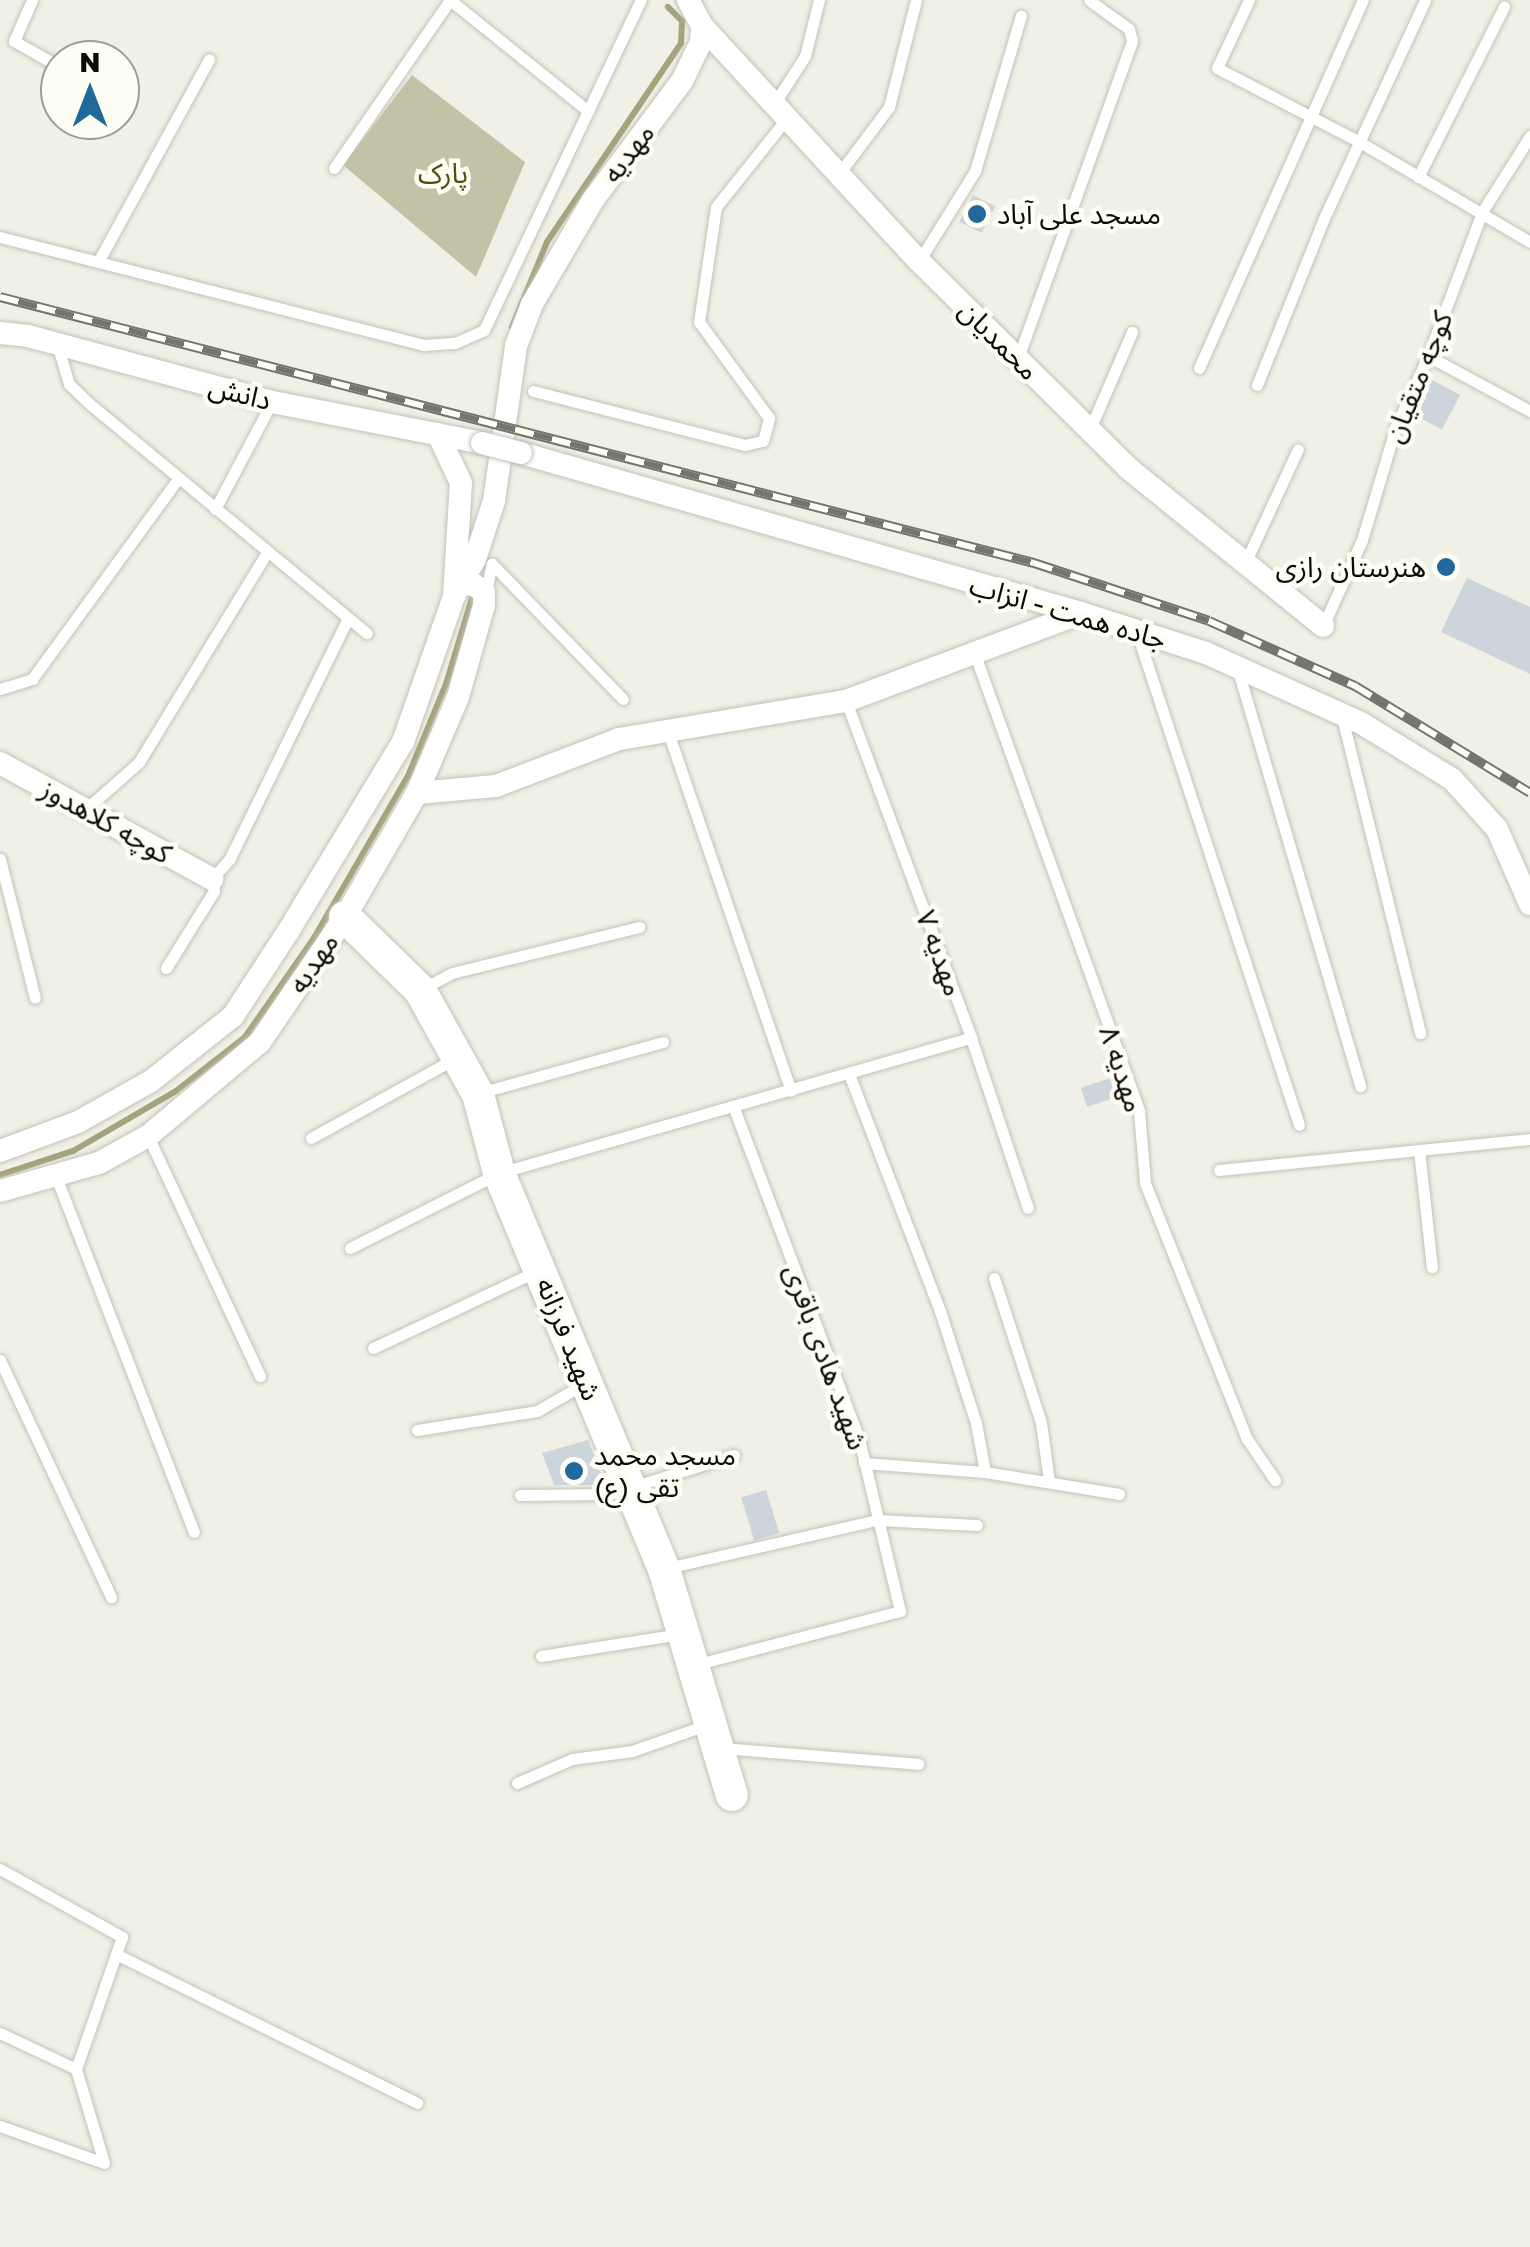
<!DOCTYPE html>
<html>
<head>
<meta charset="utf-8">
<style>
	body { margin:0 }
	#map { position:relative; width:1530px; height:2247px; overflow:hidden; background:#f1f0e6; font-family:"Golos Text","Noto Sans Arabic",sans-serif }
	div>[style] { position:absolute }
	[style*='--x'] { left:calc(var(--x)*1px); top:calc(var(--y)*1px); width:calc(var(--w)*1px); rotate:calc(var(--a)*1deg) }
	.green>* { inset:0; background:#c4c2a6 }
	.stream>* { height:6px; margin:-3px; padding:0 3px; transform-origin:3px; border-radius:3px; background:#a5a37c }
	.building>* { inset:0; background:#ccd5dc; transform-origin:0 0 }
	.roads { filter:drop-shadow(0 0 2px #c2c2b8) drop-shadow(0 0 2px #c2c2b8) }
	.lane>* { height:11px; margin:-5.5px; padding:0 5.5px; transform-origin:5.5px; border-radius:5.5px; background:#fff }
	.street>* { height:22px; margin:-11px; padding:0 11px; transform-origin:11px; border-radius:11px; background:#fff }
	.secondary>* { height:32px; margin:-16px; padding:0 16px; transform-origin:16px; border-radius:16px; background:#fff }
	.rail>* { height:10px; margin-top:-5px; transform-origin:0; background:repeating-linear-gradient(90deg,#fefdf3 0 19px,#75746e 0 38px); box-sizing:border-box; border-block:2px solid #75746e }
	.bridges { filter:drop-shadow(0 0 2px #c2c2b8) drop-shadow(0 0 2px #c2c2b8) }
	.street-bridge>* { height:22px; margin:-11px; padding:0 11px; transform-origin:11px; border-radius:11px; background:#fff }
	.dots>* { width:28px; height:28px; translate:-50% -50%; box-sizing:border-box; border:5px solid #fefdf3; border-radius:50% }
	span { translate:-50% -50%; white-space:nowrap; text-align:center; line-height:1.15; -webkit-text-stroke:9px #fefdf3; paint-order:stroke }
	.street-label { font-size:28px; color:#0c0b08 }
	.park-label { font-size:28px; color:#534d09 }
	.poi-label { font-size:28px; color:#0c0b08 }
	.left { translate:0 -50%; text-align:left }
	.right { translate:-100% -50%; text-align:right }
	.north { position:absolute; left:40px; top:40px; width:100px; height:100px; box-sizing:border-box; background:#fefdf3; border:2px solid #9d9c95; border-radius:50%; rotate:0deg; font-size:28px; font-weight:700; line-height:40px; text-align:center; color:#0c0b08 }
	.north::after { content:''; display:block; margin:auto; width:35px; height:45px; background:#21689c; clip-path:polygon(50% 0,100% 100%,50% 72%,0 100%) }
</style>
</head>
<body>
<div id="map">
	<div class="green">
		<i style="clip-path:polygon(412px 75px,525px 162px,476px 277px,343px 165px)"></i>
	</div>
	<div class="stream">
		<i style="--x:512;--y:327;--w:92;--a:-67.6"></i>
		<i style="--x:547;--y:242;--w:240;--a:-56"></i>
		<i style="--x:681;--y:43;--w:22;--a:-87"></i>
		<i style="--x:682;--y:21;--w:20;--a:-135"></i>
		<i style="--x:0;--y:1175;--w:77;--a:-18.2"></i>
		<i style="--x:73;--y:1151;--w:119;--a:-30.2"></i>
		<i style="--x:176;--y:1091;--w:88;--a:-38"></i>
		<i style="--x:245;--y:1037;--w:121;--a:-55.1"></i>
		<i style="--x:314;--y:938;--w:187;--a:-59.9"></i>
		<i style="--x:408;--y:776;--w:100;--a:-67.6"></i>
		<i style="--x:446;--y:684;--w:97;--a:-73.2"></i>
	</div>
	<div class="building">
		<i style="left:973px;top:195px;width:25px;height:30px;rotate:27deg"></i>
		<i style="left:1432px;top:380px;width:32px;height:39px;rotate:28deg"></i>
		<i style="clip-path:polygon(1467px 578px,1530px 607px,1530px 674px,1441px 632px)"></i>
		<i style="left:1117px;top:1076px;width:20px;height:38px;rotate:72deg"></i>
		<i style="clip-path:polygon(588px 1440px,605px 1485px,554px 1485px,542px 1453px)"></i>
		<i style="left:766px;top:1490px;width:45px;height:26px;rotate:73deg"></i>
	</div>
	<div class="roads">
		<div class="lane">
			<i style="--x:32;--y:0;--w:45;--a:113.7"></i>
			<i style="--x:14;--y:41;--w:53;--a:29.5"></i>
			<i style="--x:450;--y:0;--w:177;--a:38.8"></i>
			<i style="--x:1249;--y:0;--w:75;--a:115.2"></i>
			<i style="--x:1217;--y:68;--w:159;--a:27.4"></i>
			<i style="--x:1358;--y:141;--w:199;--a:30.4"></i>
			<i style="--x:776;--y:101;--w:54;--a:-57.2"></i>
			<i style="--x:805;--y:56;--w:58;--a:-76"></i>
			<i style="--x:334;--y:168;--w:204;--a:-55.4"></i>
			<i style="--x:838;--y:175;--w:85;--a:-53.1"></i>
			<i style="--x:889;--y:107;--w:110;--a:-75.8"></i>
			<i style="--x:1418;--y:177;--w:191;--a:-63.2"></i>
			<i style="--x:0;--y:237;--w:438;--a:14.3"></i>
			<i style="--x:424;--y:345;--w:31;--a:-4"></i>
			<i style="--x:455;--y:343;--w:32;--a:-24"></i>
			<i style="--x:484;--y:330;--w:365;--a:-64.6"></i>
			<i style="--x:919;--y:261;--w:106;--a:-58.1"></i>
			<i style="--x:975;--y:171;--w:162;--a:-73.5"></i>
			<i style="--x:98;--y:262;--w:231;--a:-61.3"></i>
			<i style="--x:57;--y:344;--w:42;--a:73.3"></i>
			<i style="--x:69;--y:384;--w:30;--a:44"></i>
			<i style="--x:91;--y:405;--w:358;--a:39.6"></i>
			<i style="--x:1428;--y:356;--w:116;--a:28.3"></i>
			<i style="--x:1018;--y:358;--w:337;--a:-70.2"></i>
			<i style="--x:1132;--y:41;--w:12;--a:-104"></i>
			<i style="--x:1129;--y:29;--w:49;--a:-144.1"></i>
			<i style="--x:1199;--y:368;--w:403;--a:-66"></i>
			<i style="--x:1257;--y:385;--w:180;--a:-68.1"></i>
			<i style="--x:1324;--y:218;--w:240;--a:-65.1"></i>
			<i style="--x:533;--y:391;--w:219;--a:14.3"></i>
			<i style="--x:745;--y:445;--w:18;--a:-13"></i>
			<i style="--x:763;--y:441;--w:24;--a:-75"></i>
			<i style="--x:769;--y:418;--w:119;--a:-126.1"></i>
			<i style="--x:699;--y:322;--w:116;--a:-81.6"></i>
			<i style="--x:716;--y:207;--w:114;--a:-51.4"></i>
			<i style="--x:1090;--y:429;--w:106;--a:-66.6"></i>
			<i style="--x:215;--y:509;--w:121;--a:-62"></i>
			<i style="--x:1246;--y:561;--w:123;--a:-65.1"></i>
			<i style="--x:485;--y:596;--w:33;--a:-78"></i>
			<i style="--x:492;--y:564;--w:188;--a:45.9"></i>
			<i style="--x:1323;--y:626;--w:94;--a:-65.6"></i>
			<i style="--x:1362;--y:540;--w:119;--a:-73.4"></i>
			<i style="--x:1396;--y:426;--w:77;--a:-65.4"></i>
			<i style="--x:1428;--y:356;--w:154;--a:-69.4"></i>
			<i style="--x:1482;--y:212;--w:90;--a:-57.7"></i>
			<i style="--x:1136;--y:630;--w:521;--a:71.77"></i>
			<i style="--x:974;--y:652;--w:488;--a:70.2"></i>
			<i style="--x:1139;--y:1111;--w:72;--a:85.2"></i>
			<i style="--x:1145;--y:1183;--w:276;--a:68.3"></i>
			<i style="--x:1247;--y:1439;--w:50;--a:55.7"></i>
			<i style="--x:1237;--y:667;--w:437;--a:73.6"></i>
			<i style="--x:0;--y:689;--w:34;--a:-17"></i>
			<i style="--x:32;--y:679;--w:248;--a:-53.9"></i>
			<i style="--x:846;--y:701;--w:359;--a:69.6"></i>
			<i style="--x:971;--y:1038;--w:179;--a:71.5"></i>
			<i style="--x:1341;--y:713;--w:330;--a:76.1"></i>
			<i style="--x:668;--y:732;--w:379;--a:71.1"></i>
			<i style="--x:85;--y:810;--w:72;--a:-41.6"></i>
			<i style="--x:139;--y:762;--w:246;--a:-58.6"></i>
			<i style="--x:0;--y:859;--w:143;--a:75.9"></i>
			<i style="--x:166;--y:968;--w:91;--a:-58.1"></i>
			<i style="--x:214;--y:891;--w:12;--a:-99"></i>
			<i style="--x:212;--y:879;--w:28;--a:-49"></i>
			<i style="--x:230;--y:858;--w:267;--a:-63.8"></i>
			<i style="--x:424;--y:988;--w:32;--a:-28"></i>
			<i style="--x:452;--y:973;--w:193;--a:-13.8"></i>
			<i style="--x:849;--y:1074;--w:254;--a:69"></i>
			<i style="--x:940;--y:1311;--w:118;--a:72.2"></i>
			<i style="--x:976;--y:1423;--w:50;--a:79.6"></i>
			<i style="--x:479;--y:1093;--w:191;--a:-15.5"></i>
			<i style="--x:148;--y:1136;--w:265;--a:65"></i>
			<i style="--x:311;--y:1138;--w:166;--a:-28.9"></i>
			<i style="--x:1419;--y:1150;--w:118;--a:83.7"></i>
			<i style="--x:1219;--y:1170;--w:313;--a:-5.7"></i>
			<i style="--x:55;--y:1174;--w:384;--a:68.8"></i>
			<i style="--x:350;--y:1248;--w:167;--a:-26.7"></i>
			<i style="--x:499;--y:1173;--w:491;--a:-16"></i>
			<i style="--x:994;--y:1278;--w:152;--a:72"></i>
			<i style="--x:1041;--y:1423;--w:59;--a:82.1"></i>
			<i style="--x:373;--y:1348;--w:181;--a:-25.2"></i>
			<i style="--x:0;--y:1360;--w:262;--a:64.9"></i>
			<i style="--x:417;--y:1430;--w:121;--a:-9"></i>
			<i style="--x:537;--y:1411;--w:54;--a:-29.9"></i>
			<i style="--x:864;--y:1463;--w:121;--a:4.3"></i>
			<i style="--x:985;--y:1472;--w:136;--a:9.3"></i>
			<i style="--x:520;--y:1495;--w:90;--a:-0.6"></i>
			<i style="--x:610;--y:1494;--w:130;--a:-17.5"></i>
			<i style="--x:667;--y:1568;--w:215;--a:-12.9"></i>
			<i style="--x:877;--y:1520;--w:100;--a:2.9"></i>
			<i style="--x:541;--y:1656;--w:141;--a:-9"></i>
			<i style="--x:698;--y:1664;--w:209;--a:-14.7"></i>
			<i style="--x:900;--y:1611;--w:177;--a:-103.4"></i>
			<i style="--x:859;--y:1439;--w:354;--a:-110.7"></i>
			<i style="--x:721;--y:1748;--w:198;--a:4.6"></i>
			<i style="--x:517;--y:1783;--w:60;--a:-23.6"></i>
			<i style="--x:572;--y:1759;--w:61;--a:-7.6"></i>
			<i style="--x:632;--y:1751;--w:82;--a:-19.3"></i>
			<i style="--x:0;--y:1869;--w:140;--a:29.1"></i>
			<i style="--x:122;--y:1937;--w:140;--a:109.2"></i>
			<i style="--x:116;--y:1954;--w:336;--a:26.3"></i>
			<i style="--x:0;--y:2033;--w:84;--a:25.3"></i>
			<i style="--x:76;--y:2069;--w:98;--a:73.4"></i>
			<i style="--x:0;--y:2126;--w:110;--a:19.6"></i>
		</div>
		<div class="street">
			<i style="--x:702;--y:26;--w:320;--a:47.3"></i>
			<i style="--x:919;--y:261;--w:294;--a:44.7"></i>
			<i style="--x:1128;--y:468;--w:251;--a:39"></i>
			<i style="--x:0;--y:333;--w:28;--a:6"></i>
			<i style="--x:28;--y:336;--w:253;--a:15.1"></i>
			<i style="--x:272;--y:402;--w:214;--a:11"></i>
			<i style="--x:521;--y:453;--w:582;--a:15.95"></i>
			<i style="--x:1081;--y:613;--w:131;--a:17.7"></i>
			<i style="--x:1206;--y:653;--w:170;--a:24.3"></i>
			<i style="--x:1361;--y:723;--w:107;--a:31.6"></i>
			<i style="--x:1452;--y:779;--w:67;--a:48"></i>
			<i style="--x:1497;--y:829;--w:82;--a:66.3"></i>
			<i style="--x:460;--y:585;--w:30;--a:-60"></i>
			<i style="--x:475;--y:559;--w:61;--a:-71.9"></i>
			<i style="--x:494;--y:501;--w:157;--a:-81.9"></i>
			<i style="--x:516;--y:346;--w:45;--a:-69.1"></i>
			<i style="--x:532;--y:304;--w:121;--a:-59.6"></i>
			<i style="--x:593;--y:200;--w:149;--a:-53.2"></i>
			<i style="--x:682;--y:81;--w:43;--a:-64"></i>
			<i style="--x:701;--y:42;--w:16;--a:-86"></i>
			<i style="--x:702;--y:26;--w:30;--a:-118"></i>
			<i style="--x:0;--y:763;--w:242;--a:28.7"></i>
			<i style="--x:417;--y:793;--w:79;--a:-5.1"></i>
			<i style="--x:496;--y:786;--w:132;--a:-20.9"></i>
			<i style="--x:619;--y:739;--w:230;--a:-9.5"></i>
			<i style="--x:846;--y:701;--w:251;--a:-20.5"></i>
			<i style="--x:0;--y:1151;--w:83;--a:-20.4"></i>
			<i style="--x:78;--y:1122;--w:84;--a:-29.3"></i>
			<i style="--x:151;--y:1081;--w:105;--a:-38.4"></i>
			<i style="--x:233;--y:1016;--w:103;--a:-56.9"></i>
			<i style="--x:289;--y:930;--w:220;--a:-58.8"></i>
			<i style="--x:403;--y:742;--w:155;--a:-70.7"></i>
			<i style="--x:454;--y:596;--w:113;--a:-86.5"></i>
			<i style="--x:461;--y:483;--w:54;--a:-115.1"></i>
			<i style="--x:0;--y:1191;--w:103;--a:-15.8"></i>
			<i style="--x:99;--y:1163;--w:56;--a:-28.9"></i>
			<i style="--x:148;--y:1136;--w:146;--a:-40"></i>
			<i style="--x:260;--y:1042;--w:151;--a:-55.8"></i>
			<i style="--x:345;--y:917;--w:143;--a:-59.9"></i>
			<i style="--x:417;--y:793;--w:104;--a:-66.9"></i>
			<i style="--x:458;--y:697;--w:96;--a:-74.2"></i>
			<i style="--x:484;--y:605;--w:13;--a:-90"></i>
			<i style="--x:484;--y:592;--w:14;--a:-144"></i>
			<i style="--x:473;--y:584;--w:13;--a:176"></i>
			<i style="--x:460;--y:585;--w:13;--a:119"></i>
		</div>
		<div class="secondary">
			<i style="--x:345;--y:917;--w:105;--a:44.2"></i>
			<i style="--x:420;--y:990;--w:119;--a:60.9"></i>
			<i style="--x:478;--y:1094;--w:82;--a:75.1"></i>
			<i style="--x:499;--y:1173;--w:429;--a:67.4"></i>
			<i style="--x:664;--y:1569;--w:236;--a:73.3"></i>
		</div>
	</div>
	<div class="rail">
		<i style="--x:0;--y:297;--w:1068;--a:14.43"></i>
		<i style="--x:1034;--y:563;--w:184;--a:18.3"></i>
		<i style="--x:1209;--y:621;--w:160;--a:24"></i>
		<i style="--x:1355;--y:686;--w:205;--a:31.4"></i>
	</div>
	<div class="bridges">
		<div class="street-bridge">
			<i style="--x:482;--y:443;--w:40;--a:14.4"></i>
		</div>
	</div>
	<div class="dots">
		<i style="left:977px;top:214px;background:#21689c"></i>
		<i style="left:1446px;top:567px;background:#21689c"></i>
		<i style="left:574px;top:1471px;background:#21689c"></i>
	</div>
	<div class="street-label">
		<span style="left:628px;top:153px;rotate:-53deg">مهدیه</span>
		<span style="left:999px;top:340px;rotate:45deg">محمدیان</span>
		<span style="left:1418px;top:377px;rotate:-68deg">کوچه متقیان</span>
		<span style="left:240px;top:393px;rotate:14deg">دانش</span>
		<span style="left:1068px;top:612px;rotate:16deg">جاده همت - انزاب</span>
		<span style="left:106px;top:821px;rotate:29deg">کوچه کلاهدوز</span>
		<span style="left:940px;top:953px;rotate:70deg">مهدیه ۷</span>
		<span style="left:313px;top:963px;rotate:-56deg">مهدیه</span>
		<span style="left:1122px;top:1069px;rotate:72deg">مهدیه ۸</span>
		<span style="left:569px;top:1339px;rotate:68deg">شهید فرزانه</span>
		<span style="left:826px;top:1357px;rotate:70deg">شهید هادی باقری</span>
	</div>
	<div class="park-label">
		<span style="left:443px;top:173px">پارک</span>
	</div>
	<div class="poi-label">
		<span class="left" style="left:997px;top:214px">مسجد علی آباد</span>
		<span class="right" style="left:1426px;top:567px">هنرستان رازی</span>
		<span class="left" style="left:594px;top:1471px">مسجد محمد<br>تقی (ع)</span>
	</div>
	<div class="north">N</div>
</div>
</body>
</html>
